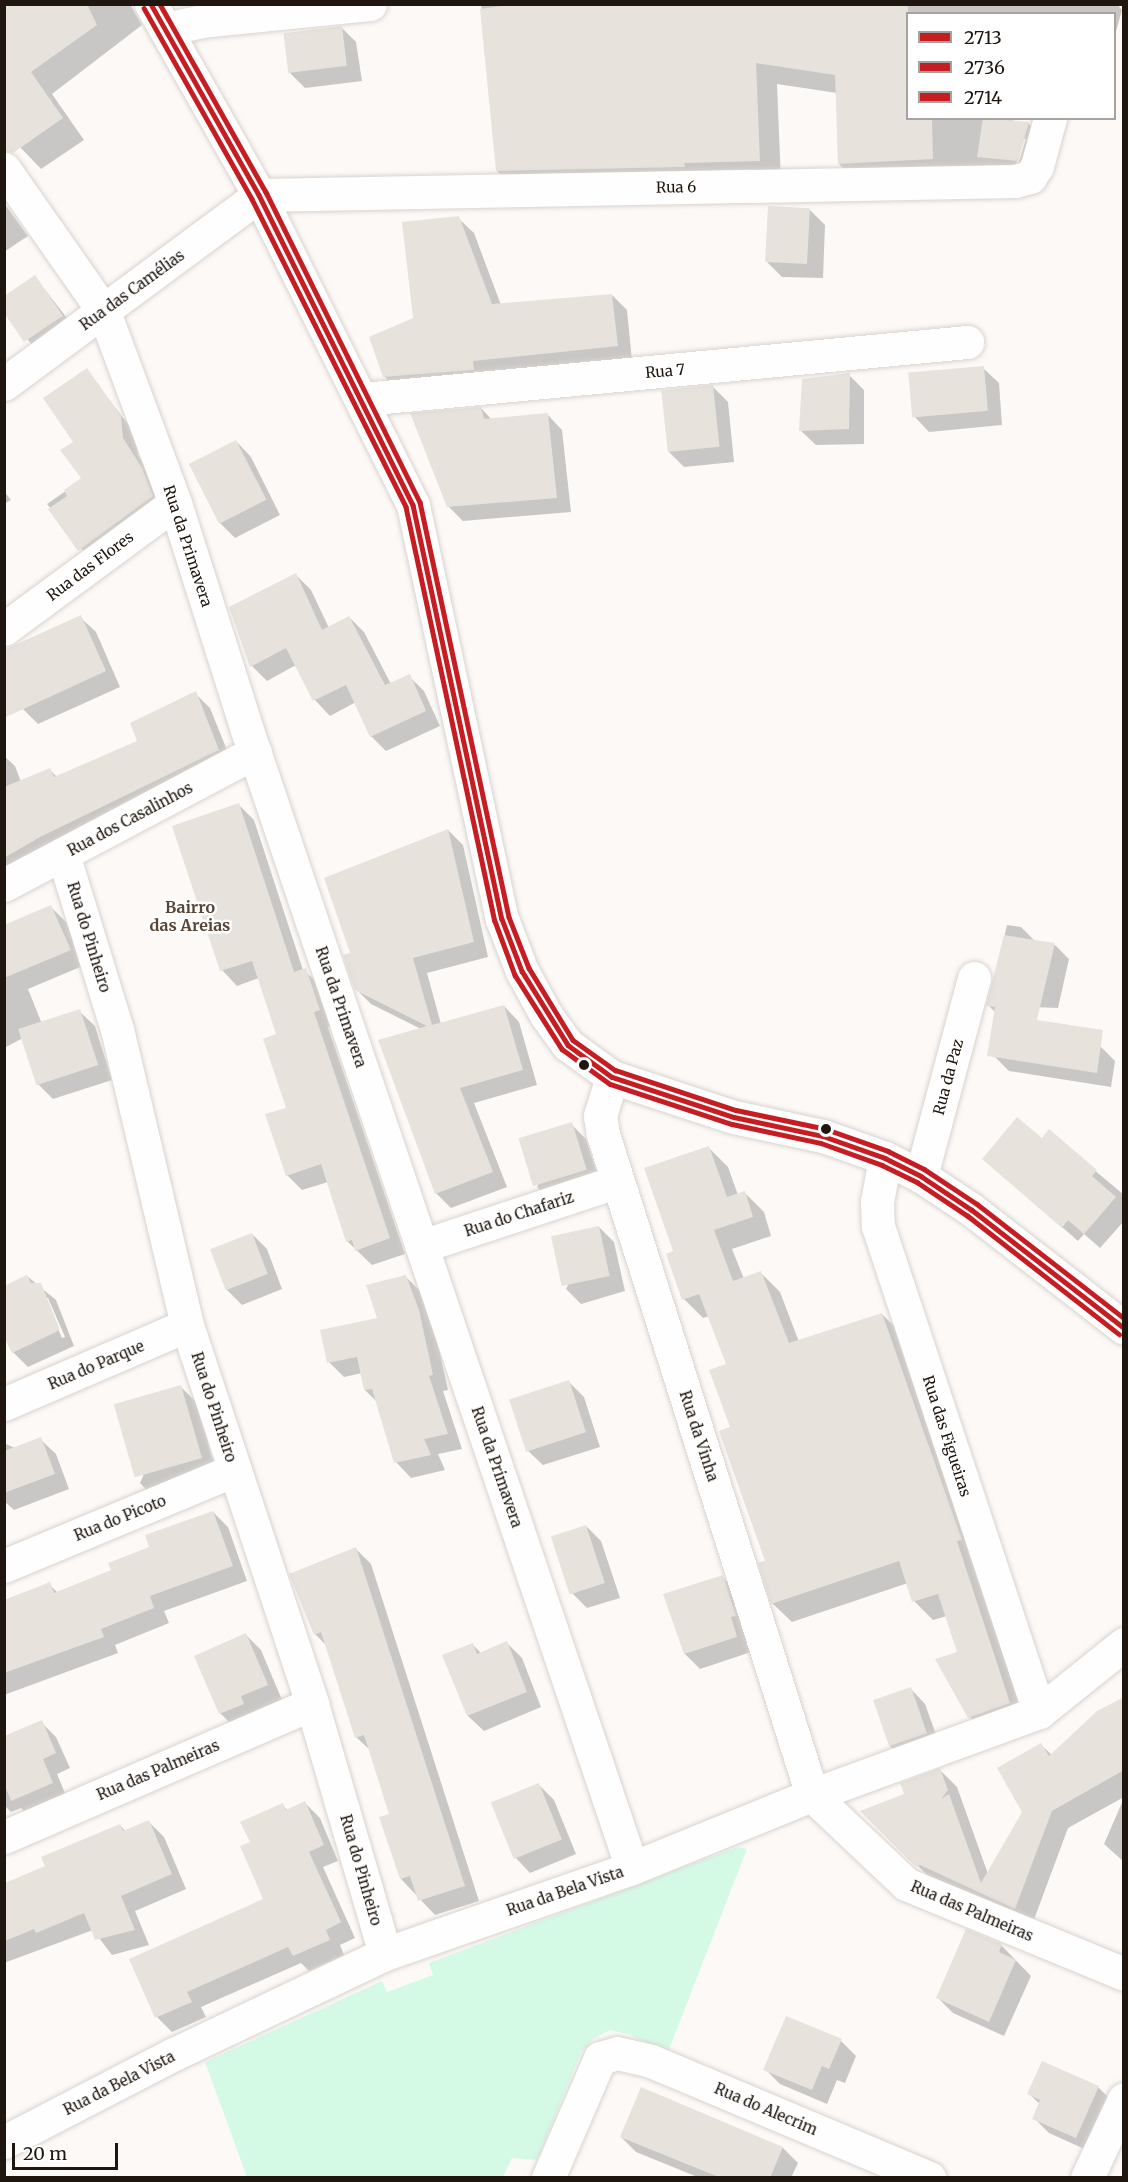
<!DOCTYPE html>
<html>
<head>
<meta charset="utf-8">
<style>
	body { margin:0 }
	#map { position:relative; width:1128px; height:2182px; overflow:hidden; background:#fcf9f7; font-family:Merriweather,serif }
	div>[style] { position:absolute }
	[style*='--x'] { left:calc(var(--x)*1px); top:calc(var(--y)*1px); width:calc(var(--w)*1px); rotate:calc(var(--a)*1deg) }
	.green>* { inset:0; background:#d4fae6 }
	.shadow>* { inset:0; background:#0003 }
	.building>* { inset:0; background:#e7e2db; transform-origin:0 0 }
	.roads { filter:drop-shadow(0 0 2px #d9d3ce) drop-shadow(0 0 2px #d9d3ce) }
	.minor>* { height:33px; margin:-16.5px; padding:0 16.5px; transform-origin:16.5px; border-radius:16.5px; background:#fffefe }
	.bus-1>* { height:4.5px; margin:-2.25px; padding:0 2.25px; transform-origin:2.25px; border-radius:2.25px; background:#c61d23 }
	.bus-2>* { height:4.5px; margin:-2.25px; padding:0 2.25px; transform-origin:2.25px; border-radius:2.25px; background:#c61d23 }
	.bus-3>* { height:4.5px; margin:-2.25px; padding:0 2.25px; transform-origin:2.25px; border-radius:2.25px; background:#c61d23 }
	.dots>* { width:16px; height:16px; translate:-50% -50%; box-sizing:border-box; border:3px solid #fff; border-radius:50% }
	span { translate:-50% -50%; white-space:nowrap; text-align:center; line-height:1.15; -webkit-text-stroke:5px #fff; paint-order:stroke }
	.street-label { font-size:15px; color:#1e160f }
	.neighbourhood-label { font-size:16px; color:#594534; font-weight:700 }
	.frame { position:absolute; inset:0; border:6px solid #1e160f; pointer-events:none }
	.legend { position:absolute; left:906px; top:12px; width:210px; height:108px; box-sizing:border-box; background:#fff; border:2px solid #a5a29f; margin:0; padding:8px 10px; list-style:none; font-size:18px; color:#1e160f }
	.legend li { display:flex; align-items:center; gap:12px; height:30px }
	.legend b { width:30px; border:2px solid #a5a29f }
	.scale { position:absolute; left:12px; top:2143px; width:106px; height:27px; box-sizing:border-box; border:3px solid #1e160f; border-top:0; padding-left:8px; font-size:18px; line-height:21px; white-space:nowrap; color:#1e160f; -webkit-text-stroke:4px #fff; paint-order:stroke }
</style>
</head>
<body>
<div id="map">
	<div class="green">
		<i style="clip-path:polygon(738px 1847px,747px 1849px,668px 2052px,628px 2034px,610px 2030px,593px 2039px,581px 2052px,537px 2160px,512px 2158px,503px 2177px,247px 2177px,205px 2062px,382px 1981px,387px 1992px,433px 1975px,429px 1963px)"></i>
	</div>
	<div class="shadow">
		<i style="clip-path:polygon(4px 4px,130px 4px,142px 25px,52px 94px,84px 140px,41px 169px,20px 147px)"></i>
		<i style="clip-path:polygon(evenodd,481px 4px,1117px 4px,1122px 10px,1114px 39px,1114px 14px,908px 14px,908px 118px,1001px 118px,1029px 124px,1050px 145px,1040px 182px,861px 186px,839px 164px,837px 93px,777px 84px,781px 182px,519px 192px,497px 171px,481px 4px,1023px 139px,1026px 139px,1017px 168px,1015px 168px,1023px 139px)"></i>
		<i style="clip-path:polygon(341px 27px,356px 42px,362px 81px,305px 88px,290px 73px)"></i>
		<i style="clip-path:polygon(4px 203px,28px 236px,4px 252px)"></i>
		<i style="clip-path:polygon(810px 210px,825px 225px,823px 278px,782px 277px,767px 262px)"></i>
		<i style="clip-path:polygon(458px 218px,474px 233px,501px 305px,612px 295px,627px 310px,632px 361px,399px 391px,384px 376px,414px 319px)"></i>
		<i style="clip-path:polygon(35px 277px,77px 331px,41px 356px,4px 310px)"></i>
		<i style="clip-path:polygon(983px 368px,999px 383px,1002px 425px,929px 432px,914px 416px)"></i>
		<i style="clip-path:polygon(86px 370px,135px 433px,138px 455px,157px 485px,167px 512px,94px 565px,47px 504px,83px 479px,75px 442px)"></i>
		<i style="clip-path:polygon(849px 375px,864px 390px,864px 444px,816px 445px,800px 430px)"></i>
		<i style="clip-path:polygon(712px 386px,728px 402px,734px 462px,684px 467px,669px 452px)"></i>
		<i style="clip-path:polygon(481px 408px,492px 420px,547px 414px,562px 430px,571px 512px,463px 521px,448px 506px)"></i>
		<i style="clip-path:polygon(236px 441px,251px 457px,280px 515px,235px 538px,220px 523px,190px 464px)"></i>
		<i style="clip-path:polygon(4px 491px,11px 500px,4px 504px)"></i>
		<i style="clip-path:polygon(296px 575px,311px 590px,329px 628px,349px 617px,364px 632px,391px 684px,409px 676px,424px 691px,440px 726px,386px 751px,371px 736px,356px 702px,330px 716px,315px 700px,296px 665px,267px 681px,252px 666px,231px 608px)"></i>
		<i style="clip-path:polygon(80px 617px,96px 632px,120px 687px,38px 724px,23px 709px)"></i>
		<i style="clip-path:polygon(195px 693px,210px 708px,233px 765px,14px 876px,4px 866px,4px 756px,15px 766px,21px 782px,50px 770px,57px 777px,139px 742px)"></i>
		<i style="clip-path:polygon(239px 805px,254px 820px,303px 970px,321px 985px,334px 1025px,328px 1027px,405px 1254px,372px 1265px,347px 1241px,328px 1182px,302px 1190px,287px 1175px,288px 1108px,278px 1035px,259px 978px,237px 986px,222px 970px)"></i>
		<i style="clip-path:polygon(448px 830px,463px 845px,488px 957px,427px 973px,441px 1024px,504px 1006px,519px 1022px,537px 1085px,474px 1103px,507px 1187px,451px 1208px,436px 1193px,421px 1029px,371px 1004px,356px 989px,352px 954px)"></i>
		<i style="clip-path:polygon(51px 907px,66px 922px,85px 965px,28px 989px,42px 1024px,79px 1011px,95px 1026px,112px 1080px,53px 1099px,38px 1084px,23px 1038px,4px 1048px,4px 927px)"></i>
		<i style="clip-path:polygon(1007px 925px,1021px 927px,1035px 941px,1054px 944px,1069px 959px,1058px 1008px,1031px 1007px,1003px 1020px,988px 1005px)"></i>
		<i style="clip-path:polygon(1100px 1046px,1115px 1061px,1111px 1087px,1009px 1071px,994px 1056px)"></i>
		<i style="clip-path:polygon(571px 1124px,586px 1139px,601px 1185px,552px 1202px,537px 1187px)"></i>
		<i style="clip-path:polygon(1049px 1132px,1124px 1195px,1124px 1221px,1100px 1248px,1084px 1234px,1078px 1241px,984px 1159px,1042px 1140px)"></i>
		<i style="clip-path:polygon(709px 1148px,728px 1167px,738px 1195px,745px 1193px,764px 1212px,771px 1236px,732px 1249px,744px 1279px,761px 1273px,780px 1292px,799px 1342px,882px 1314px,901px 1333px,1028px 1722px,989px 1736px,970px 1717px,959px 1653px,947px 1616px,933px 1620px,914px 1601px,908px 1583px,792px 1622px,772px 1603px,767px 1562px,732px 1428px,728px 1365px,709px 1316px,703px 1318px,684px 1299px,675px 1252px)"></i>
		<i style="clip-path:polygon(599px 1227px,614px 1242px,625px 1291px,581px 1304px,566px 1289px)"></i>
		<i style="clip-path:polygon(252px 1234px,267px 1249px,282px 1289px,242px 1305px,227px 1290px)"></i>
		<i style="clip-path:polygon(evenodd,27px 1276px,56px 1300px,74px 1346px,28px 1367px,13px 1352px,27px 1276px,45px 1298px,48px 1298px,65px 1337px,62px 1338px,45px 1298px)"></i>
		<i style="clip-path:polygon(406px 1277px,421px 1292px,434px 1326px,448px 1390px,443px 1391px,462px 1449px,438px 1454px,445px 1470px,411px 1478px,396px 1462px,377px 1402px,365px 1390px,362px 1373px,344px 1377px,329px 1362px,379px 1319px)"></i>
		<i style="clip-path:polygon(568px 1381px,584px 1397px,600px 1447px,543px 1465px,527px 1450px)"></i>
		<i style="clip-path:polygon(181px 1387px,196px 1402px,217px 1474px,155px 1499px,140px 1483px)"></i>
		<i style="clip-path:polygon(40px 1439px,56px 1454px,69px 1489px,14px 1510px,4px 1501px,4px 1443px,15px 1448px)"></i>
		<i style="clip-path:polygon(213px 1512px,228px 1527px,247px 1581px,164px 1611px,169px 1623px,115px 1645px,118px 1653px,4px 1695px,4px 1604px,49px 1584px,58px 1593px,113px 1570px)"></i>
		<i style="clip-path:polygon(586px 1526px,601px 1541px,620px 1598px,587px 1608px,572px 1593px)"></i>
		<i style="clip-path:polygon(356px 1549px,371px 1564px,479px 1901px,435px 1915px,401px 1879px,381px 1818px,391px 1815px,371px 1751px,356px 1737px,327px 1646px,315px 1634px)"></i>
		<i style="clip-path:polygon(722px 1577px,737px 1592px,751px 1652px,700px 1669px,685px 1654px,665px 1595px)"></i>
		<i style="clip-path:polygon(246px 1635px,261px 1650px,282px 1700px,235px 1728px,220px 1713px)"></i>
		<i style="clip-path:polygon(507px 1643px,522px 1658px,541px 1707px,484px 1731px,468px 1716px,444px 1655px,472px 1644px,482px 1654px)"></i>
		<i style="clip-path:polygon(910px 1688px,925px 1704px,941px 1748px,905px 1761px,890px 1746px)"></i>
		<i style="clip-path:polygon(1124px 1698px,1124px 1797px,1068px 1828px,1032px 1925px,935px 1883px,863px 1811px,906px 1795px,940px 1770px,957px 1787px,988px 1874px,1024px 1812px,1041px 1745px,1052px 1755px)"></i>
		<i style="clip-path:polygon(41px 1722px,56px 1737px,70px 1768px,57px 1774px,67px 1798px,28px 1815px,21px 1808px,11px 1812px,4px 1805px,4px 1737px)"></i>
		<i style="clip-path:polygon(538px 1784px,554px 1800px,576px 1854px,530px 1873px,515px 1857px,493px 1803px)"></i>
		<i style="clip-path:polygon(1124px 1798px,1124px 1862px,1104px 1844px)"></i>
		<i style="clip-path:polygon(305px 1803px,320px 1818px,338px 1861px,323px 1867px,355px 1938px,340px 1945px,344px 1955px,309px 1971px,301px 1963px,201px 2007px,206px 2017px,172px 2032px,157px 2017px,265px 1900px,252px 1843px,283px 1805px,288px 1811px)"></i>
		<i style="clip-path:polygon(149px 1822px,164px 1837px,186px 1889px,135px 1911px,149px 1945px,112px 1955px,93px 1930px,4px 1963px,4px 1884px,47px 1866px,120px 1825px,126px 1832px)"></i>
		<i style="clip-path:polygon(1001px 1945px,1031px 1976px,1004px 2036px,953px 2013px,938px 1998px)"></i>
		<i style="clip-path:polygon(786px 2018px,841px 2041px,856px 2056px,845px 2083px,837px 2080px,827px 2104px,780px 2084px,765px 2069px)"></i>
		<i style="clip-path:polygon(1098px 2087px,1113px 2102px,1091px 2152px,1049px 2133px,1034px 2118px,1040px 2104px,1029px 2094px)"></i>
		<i style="clip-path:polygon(621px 2137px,783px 2148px,798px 2163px,791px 2178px,700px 2178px,636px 2152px)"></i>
	</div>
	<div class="building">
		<i style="clip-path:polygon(4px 4px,87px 4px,97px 25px,31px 72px,63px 118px,13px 153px,4px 151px)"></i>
		<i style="clip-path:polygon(516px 4px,908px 4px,908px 118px,932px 118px,933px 159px,838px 164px,835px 75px,756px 63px,760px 161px,684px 163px,685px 167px,496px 171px,480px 9px)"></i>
		<i style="left:342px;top:26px;width:40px;height:59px;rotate:83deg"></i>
		<i style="clip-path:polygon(983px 118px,1029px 122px,1018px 161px,977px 157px)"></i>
		<i style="left:768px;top:206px;width:42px;height:56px;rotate:3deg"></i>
		<i style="clip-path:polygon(459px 216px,492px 304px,612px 294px,618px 346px,473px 361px,474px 370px,383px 377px,369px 337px,413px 318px,402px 222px)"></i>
		<i style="clip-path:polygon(35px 275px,63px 316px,24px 342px,4px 313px,4px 296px)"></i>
		<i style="left:984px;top:366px;width:45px;height:76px;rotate:85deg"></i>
		<i style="clip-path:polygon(87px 368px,121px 416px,123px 438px,142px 468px,153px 496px,78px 551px,48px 509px,67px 496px,64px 490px,81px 478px,60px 450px,73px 442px,43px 398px)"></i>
		<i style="clip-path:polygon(850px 373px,849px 429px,799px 431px,802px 379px)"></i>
		<i style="left:713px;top:385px;width:62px;height:52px;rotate:84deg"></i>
		<i style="clip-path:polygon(481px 407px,484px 419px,548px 413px,557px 498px,447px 507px,410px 413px)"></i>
		<i style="left:236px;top:440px;width:67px;height:53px;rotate:63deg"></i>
		<i style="clip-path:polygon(296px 573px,322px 630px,349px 616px,385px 685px,410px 674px,426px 711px,370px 737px,346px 685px,313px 701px,286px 648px,250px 667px,229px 607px)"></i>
		<i style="clip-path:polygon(81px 615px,106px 671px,4px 718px,4px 650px)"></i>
		<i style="clip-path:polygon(196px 691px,219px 750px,40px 837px,4px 858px,4px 787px,50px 768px,54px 777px,137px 741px,130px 723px)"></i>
		<i style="clip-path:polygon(239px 803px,294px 972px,306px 968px,320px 1010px,314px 1012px,390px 1238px,355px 1251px,352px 1240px,346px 1242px,321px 1164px,286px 1176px,265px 1114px,286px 1108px,263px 1039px,276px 1034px,252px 961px,220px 971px,172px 826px)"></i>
		<i style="clip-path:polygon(448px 829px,474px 942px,413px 958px,432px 1025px,504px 1005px,523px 1070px,460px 1088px,493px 1172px,435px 1194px,378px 1040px,427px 1026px,355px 990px,343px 955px,350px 953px,324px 878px)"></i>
		<i style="clip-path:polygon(51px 905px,71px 950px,4px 978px,4px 925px)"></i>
		<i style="clip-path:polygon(1004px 935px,1055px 943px,1037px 1020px,1103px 1030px,1097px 1073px,987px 1056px,995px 1007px,986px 1006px)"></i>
		<i style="left:80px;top:1009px;width:59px;height:65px;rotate:72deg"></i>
		<i style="clip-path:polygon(1017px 1117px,1042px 1138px,1049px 1129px,1097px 1170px,1092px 1176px,1116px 1197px,1084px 1234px,1068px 1220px,1062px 1228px,982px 1159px)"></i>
		<i style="left:572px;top:1122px;width:50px;height:56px;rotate:73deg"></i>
		<i style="clip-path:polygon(709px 1146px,727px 1197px,745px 1191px,753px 1217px,714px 1230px,733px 1281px,761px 1271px,789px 1343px,882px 1313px,962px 1540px,957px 1541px,1010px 1703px,968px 1718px,935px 1659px,957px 1652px,938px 1594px,912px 1602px,899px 1561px,771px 1604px,758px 1563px,765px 1561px,719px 1431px,730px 1427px,709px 1370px,726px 1364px,699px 1294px,682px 1300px,666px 1254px,673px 1251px,644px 1168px)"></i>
		<i style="left:599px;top:1226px;width:51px;height:49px;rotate:78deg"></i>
		<i style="left:252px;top:1233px;width:44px;height:45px;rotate:69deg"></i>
		<i style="clip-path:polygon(27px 1275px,31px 1283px,41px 1283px,60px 1330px,12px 1353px,4px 1337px,4px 1286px)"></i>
		<i style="clip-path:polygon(406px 1275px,419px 1310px,433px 1375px,429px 1376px,448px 1434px,424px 1439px,431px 1455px,394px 1463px,372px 1389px,364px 1390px,357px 1357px,327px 1363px,320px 1330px,377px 1318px,366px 1285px)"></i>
		<i style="left:569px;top:1380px;width:55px;height:63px;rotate:72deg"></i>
		<i style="left:181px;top:1385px;width:76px;height:70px;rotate:74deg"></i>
		<i style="clip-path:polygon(41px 1437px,55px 1474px,4px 1493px,4px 1451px)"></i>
		<i style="clip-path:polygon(213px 1511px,233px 1566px,150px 1596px,154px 1608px,101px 1629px,104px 1637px,4px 1673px,4px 1600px,50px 1582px,54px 1593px,111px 1570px,108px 1563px,149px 1547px,145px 1535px)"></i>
		<i style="left:586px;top:1525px;width:61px;height:37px;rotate:72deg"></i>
		<i style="clip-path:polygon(356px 1547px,465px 1886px,418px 1901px,410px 1876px,400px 1879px,379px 1817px,389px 1814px,364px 1735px,355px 1738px,321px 1632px,314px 1635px,289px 1574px)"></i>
		<i style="clip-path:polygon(723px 1575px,736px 1616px,731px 1617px,737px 1637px,684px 1654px,663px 1594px)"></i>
		<i style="clip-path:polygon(246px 1633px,268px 1685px,241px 1696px,244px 1704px,219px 1714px,194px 1656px)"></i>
		<i style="clip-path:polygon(507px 1641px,527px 1692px,467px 1716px,442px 1655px,473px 1643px,477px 1654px)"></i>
		<i style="left:911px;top:1687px;width:49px;height:40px;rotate:71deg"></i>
		<i style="clip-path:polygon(1124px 1697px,1124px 1770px,1052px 1811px,1015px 1909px,920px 1865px,916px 1867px,860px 1811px,904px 1794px,900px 1783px,940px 1768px,948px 1790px,941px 1799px,949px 1794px,981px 1883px,1022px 1812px,997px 1768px,1041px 1743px,1049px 1756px,1097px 1711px)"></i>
		<i style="clip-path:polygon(42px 1720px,56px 1753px,43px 1759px,53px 1783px,11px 1801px,4px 1783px,4px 1736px)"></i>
		<i style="left:539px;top:1783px;width:61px;height:52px;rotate:68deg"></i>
		<i style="clip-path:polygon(305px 1801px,324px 1845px,309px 1852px,341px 1922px,326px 1930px,330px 1940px,293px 1956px,288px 1947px,187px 1992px,192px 2002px,155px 2018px,129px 1959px,263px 1899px,240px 1846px,250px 1842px,240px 1822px,283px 1803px,286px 1810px)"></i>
		<i style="clip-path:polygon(149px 1820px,172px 1874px,121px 1896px,135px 1930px,95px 1940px,84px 1913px,36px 1933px,34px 1929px,5px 1941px,5px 1883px,45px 1866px,41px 1857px,89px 1837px,120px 1824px,123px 1831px)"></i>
		<i style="clip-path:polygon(966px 1929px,1002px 1944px,999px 1952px,1016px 1960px,989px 2022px,936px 1998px)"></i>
		<i style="clip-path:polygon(786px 2016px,842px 2039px,829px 2069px,822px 2066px,812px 2090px,763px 2070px)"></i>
		<i style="clip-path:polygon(1042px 2061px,1099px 2086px,1076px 2138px,1032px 2119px,1040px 2100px,1027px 2094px)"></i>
		<i style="clip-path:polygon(641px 2087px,783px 2147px,770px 2178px,721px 2178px,620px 2137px)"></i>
	</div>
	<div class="roads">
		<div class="minor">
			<i style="--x:151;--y:4;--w:219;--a:60.5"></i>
			<i style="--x:259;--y:195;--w:346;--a:63.6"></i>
			<i style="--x:413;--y:505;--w:423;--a:77.9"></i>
			<i style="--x:502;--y:919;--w:56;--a:69"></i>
			<i style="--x:522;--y:971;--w:50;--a:61.4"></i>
			<i style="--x:546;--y:1015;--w:37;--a:54"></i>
			<i style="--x:568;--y:1045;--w:54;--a:36"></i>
			<i style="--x:612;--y:1077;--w:128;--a:18.2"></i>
			<i style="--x:734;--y:1117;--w:91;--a:12.1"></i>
			<i style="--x:823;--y:1136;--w:66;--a:19.5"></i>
			<i style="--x:885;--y:1158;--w:40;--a:26.6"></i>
			<i style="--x:921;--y:1176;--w:61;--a:33.7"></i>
			<i style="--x:972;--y:1210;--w:192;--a:37.8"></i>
			<i style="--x:165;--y:29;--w:38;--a:-12"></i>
			<i style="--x:202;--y:21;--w:169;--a:-5.8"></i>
			<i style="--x:4;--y:169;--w:174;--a:55"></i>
			<i style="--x:104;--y:312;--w:204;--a:69.6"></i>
			<i style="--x:175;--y:503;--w:238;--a:72.4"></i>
			<i style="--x:247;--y:730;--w:1201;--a:71.31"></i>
			<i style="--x:4;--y:384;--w:317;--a:-36.5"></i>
			<i style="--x:259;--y:195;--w:756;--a:-1.06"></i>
			<i style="--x:1015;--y:181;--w:16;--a:-15"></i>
			<i style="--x:1030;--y:177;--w:13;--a:-58"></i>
			<i style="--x:1037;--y:166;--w:50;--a:-74.8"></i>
			<i style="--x:363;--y:399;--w:607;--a:-5.39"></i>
			<i style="--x:4;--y:629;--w:212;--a:-36.4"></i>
			<i style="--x:63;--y:854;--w:183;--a:72.9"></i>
			<i style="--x:117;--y:1029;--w:304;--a:76.7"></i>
			<i style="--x:187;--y:1325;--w:399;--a:71.7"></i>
			<i style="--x:312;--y:1704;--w:260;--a:73.7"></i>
			<i style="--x:4;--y:885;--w:284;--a:-27.9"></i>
			<i style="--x:612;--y:1077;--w:41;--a:107.1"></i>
			<i style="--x:600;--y:1116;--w:18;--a:81"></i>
			<i style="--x:603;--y:1134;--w:693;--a:72.45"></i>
			<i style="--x:812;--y:1795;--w:129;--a:43.4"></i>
			<i style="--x:906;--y:1884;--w:236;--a:22.4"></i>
			<i style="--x:885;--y:1158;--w:45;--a:100.3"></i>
			<i style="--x:877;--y:1202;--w:24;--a:88"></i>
			<i style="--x:878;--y:1226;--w:512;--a:71.67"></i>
			<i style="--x:921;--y:1176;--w:205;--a:-75"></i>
			<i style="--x:422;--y:1246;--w:204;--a:-18.3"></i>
			<i style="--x:4;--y:1404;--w:199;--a:-23.3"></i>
			<i style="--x:4;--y:1566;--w:250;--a:-22.6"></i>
			<i style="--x:4;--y:1837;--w:335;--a:-23.4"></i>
			<i style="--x:4;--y:2142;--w:191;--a:-27.4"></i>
			<i style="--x:174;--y:2054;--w:233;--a:-25.4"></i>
			<i style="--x:385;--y:1954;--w:262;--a:-19.2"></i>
			<i style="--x:632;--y:1868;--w:194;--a:-22.1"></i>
			<i style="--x:812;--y:1795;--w:242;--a:-20.1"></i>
			<i style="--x:1039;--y:1712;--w:109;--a:-38.7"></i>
			<i style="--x:548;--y:2178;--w:131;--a:-66.6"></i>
			<i style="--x:600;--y:2058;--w:18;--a:-16"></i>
			<i style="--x:617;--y:2053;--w:35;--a:13"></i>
			<i style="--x:651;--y:2061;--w:302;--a:22.8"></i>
			<i style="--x:1087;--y:2178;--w:87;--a:-64.9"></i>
		</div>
	</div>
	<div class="bus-1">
		<i style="--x:151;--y:4;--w:219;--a:60.5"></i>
		<i style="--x:259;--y:195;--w:346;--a:63.6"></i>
		<i style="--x:413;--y:505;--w:423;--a:77.9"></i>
		<i style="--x:502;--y:919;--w:56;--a:69"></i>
		<i style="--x:522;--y:971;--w:87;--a:58.1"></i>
		<i style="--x:568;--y:1045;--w:54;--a:36"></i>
		<i style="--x:612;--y:1077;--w:128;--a:18.2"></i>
		<i style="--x:734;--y:1117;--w:91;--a:12.1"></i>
		<i style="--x:823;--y:1136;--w:66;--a:19.5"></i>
		<i style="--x:885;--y:1158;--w:40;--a:26.6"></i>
		<i style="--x:921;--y:1176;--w:61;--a:33.7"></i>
		<i style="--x:972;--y:1210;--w:192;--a:37.8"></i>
	</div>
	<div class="bus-2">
		<i style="--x:144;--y:8;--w:219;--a:60.5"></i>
		<i style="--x:252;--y:199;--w:344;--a:63.4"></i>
		<i style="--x:406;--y:507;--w:423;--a:77.9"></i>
		<i style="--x:495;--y:921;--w:58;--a:69.7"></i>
		<i style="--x:515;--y:975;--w:88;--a:57.6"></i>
		<i style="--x:562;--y:1049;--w:59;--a:36.1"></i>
		<i style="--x:610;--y:1084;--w:128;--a:18.2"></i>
		<i style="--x:732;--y:1124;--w:91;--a:12.1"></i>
		<i style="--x:821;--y:1143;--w:65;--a:19.8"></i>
		<i style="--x:882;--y:1165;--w:39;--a:26"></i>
		<i style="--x:917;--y:1182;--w:61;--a:33.7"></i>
		<i style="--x:968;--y:1216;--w:192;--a:38"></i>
	</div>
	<div class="bus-3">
		<i style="--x:160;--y:4;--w:216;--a:60.6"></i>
		<i style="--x:266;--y:192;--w:346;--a:63.6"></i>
		<i style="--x:420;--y:502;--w:424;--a:77.9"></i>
		<i style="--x:509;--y:917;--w:55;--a:68.6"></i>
		<i style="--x:529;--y:968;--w:84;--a:58.6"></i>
		<i style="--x:573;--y:1040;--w:52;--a:35.5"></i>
		<i style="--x:615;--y:1070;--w:127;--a:18.3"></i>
		<i style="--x:736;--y:1110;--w:92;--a:11.9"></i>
		<i style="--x:826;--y:1129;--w:66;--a:19.5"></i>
		<i style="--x:888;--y:1151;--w:40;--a:26.6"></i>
		<i style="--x:924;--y:1169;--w:64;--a:33.4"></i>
		<i style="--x:977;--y:1204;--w:186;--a:37.8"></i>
	</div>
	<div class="dots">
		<i style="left:584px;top:1065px;background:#1e160f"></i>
		<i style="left:826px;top:1129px;background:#1e160f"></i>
	</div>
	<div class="street-label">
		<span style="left:676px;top:187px;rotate:-1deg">Rua 6</span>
		<span style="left:132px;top:290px;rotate:-36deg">Rua das Camélias</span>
		<span style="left:665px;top:371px;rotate:-5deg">Rua 7</span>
		<span style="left:188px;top:546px;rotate:72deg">Rua da Primavera</span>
		<span style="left:90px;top:566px;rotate:-37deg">Rua das Flores</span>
		<span style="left:130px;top:819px;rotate:-28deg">Rua dos Casalinhos</span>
		<span style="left:89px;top:937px;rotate:73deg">Rua do Pinheiro</span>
		<span style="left:341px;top:1007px;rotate:71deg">Rua da Primavera</span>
		<span style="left:948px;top:1077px;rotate:-75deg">Rua da Paz</span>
		<span style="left:519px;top:1214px;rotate:-18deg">Rua do Chafariz</span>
		<span style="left:96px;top:1365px;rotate:-23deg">Rua do Parque</span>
		<span style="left:214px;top:1407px;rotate:72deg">Rua do Pinheiro</span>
		<span style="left:699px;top:1436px;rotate:72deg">Rua da Vinha</span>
		<span style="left:947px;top:1436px;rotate:72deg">Rua das Figueiras</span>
		<span style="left:497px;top:1467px;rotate:71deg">Rua da Primavera</span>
		<span style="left:120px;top:1518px;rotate:-22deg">Rua do Picoto</span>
		<span style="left:158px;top:1770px;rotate:-23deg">Rua das Palmeiras</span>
		<span style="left:361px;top:1870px;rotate:74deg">Rua do Pinheiro</span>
		<span style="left:565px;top:1891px;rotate:-19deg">Rua da Bela Vista</span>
		<span style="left:972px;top:1911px;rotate:23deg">Rua das Palmeiras</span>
		<span style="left:119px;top:2083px;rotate:-27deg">Rua da Bela Vista</span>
		<span style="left:766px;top:2109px;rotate:23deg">Rua do Alecrim</span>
	</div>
	<div class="neighbourhood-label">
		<span style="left:190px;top:916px">Bairro<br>das Areias</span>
	</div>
	<div class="frame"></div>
	<ul class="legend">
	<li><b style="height:8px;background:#c61d23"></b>2713</li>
	<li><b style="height:8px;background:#c61d23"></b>2736</li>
	<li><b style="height:8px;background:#c61d23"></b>2714</li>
	</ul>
	<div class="scale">20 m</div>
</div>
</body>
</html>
